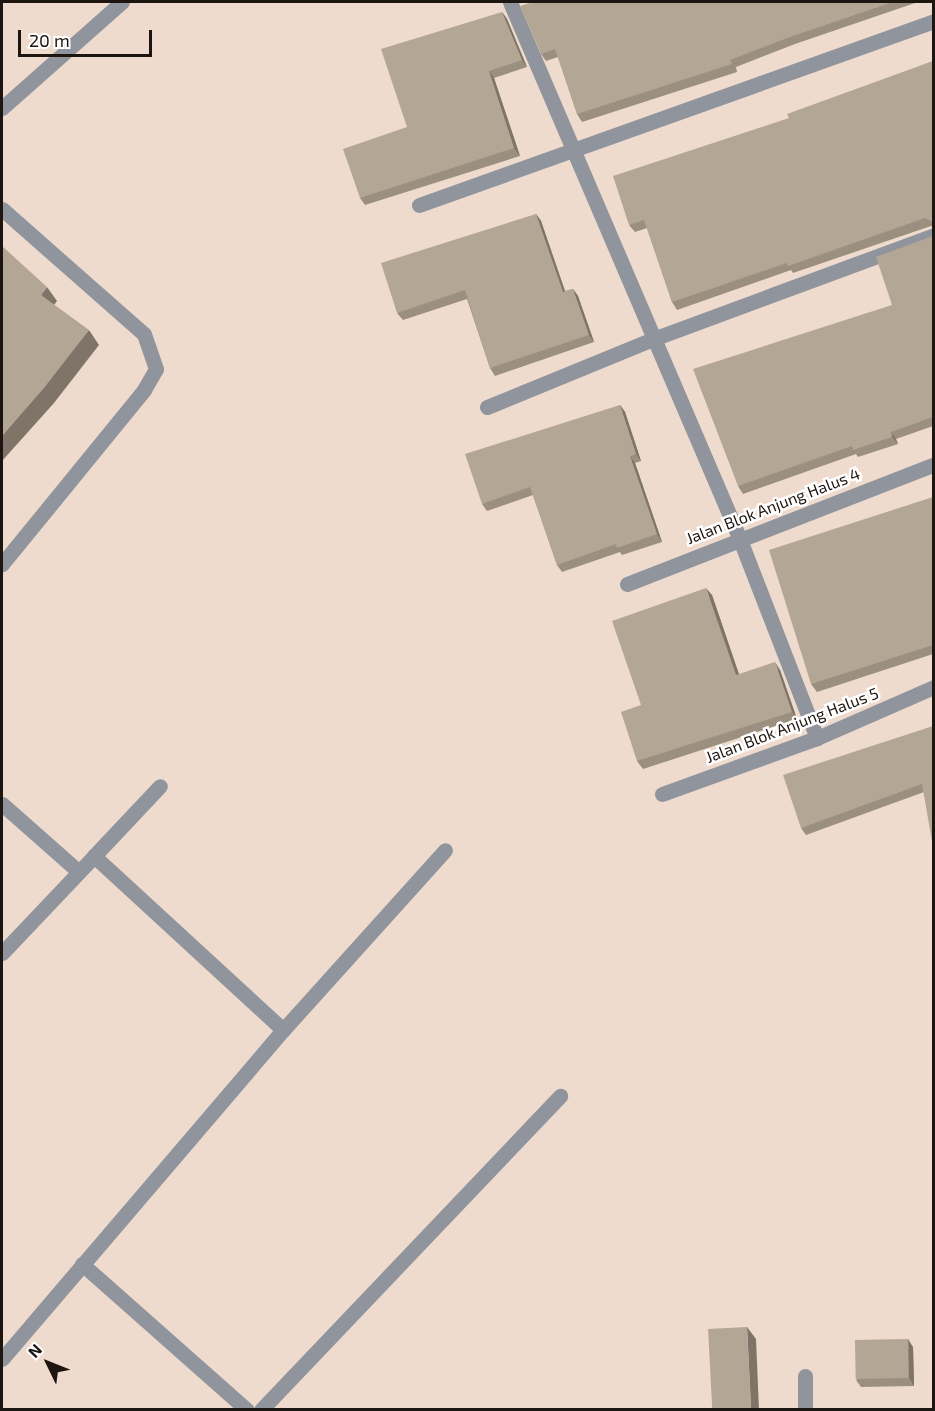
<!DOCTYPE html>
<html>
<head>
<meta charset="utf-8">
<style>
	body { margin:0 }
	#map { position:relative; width:935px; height:1411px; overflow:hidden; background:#efdbcd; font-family:"Exo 2",sans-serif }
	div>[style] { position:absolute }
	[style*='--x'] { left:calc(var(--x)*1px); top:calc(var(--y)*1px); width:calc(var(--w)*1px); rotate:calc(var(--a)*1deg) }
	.minor>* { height:15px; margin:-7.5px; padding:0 7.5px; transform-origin:7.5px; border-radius:7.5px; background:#90949c }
	.wall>* { inset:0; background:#9b8f80 }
	.shaded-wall>* { inset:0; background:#7e7468 }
	.building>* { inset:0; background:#b4a695; transform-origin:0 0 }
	span { translate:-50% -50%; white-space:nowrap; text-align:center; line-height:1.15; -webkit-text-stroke:5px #fff; paint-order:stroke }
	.street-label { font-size:16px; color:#1c1510 }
	.frame { position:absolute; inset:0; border:3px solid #1c1510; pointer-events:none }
	.north { position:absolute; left:18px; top:1333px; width:60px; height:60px; -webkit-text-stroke:4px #fff; paint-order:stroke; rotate:313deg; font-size:16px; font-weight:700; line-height:24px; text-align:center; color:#1c1510 }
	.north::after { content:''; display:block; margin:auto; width:21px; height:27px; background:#1c1510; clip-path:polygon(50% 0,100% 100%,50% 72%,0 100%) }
	.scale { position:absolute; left:18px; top:30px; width:134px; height:27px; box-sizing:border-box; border:3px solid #1c1510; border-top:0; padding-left:8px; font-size:18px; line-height:21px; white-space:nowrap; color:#1c1510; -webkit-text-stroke:4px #fff; paint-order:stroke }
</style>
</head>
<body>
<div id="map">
	<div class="minor">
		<i style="--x:510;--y:2;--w:582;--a:66.83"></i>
		<i style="--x:739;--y:537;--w:216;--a:68.8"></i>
		<i style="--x:2;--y:108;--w:160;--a:-41.5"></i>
		<i style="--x:419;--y:205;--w:547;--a:-19.66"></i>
		<i style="--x:2;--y:209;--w:189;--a:41.4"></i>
		<i style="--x:144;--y:334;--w:37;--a:71"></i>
		<i style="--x:156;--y:369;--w:24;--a:120"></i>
		<i style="--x:144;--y:390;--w:225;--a:129.2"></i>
		<i style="--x:487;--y:407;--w:179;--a:-22.3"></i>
		<i style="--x:653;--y:339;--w:300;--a:-20.3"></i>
		<i style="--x:627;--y:584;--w:330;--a:-21.3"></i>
		<i style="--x:662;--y:794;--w:165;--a:-19.9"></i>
		<i style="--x:817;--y:738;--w:128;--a:-23.6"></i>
		<i style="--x:2;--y:804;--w:101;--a:41.4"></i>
		<i style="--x:94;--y:856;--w:96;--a:-46.7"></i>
		<i style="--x:2;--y:953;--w:134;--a:-46.5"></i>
		<i style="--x:94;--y:856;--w:257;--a:42.6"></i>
		<i style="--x:82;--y:1264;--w:220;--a:41.5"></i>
		<i style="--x:2;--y:1359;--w:433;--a:-49.5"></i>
		<i style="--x:283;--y:1030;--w:242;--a:-48"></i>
		<i style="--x:805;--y:1376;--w:34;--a:90"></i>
		<i style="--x:261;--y:1410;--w:434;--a:-46.4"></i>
	</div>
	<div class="wall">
		<i style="clip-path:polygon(533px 2px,918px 2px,795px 44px,736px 67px,737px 72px,582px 122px,577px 114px,558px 57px,546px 61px,541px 54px)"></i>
		<i style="clip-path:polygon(502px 12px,507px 19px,527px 67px,494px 78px,520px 156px,365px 205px,360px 198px)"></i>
		<i style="clip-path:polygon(933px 61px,933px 227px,931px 226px,793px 273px,791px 270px,677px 310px,672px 302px,647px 228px,635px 232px,629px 225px,789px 118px)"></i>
		<i style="clip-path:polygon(536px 214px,541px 221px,565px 291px,573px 289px,578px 296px,594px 342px,495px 376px,490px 368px,467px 299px,403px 320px,397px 313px)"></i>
		<i style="clip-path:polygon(933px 235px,933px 426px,896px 439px,898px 444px,858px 457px,856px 454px,743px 494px,738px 486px,892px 305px)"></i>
		<i style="clip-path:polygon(620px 405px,625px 412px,641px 461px,635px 463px,662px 542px,622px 555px,620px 552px,562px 572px,557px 565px,533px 495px,487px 511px,482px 504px)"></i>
		<i style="clip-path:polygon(933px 497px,933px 654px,817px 692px,811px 684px)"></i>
		<i style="clip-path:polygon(712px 595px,739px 675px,780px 670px,797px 719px,643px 769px,637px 761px,641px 705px)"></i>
		<i style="clip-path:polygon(933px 726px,924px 792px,806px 835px,801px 828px)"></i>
		<i style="clip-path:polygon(913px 1347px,914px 1386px,861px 1387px,856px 1380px)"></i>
	</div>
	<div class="shaded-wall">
		<i style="clip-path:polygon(502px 12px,507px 19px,527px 67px,522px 60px)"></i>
		<i style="clip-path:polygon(489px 71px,494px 78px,520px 156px,514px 148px)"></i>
		<i style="clip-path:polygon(536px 214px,541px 221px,568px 300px,563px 292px)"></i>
		<i style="clip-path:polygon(47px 287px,57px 301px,51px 309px,41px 295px)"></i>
		<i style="clip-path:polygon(573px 289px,578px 296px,594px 342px,589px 335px)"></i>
		<i style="clip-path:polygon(89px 330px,99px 345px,54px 403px,2px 461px,2px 436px)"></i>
		<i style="clip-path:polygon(620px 405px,625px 412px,641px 461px,636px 454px)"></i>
		<i style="clip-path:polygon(891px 432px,896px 439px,898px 444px,892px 437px)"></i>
		<i style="clip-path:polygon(630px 456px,635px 463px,662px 542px,657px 534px)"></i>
		<i style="clip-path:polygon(706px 588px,712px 595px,742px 683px,736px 675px)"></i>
		<i style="clip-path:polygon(775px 662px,780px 670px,797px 719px,792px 712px)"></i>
		<i style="clip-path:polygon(747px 1327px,756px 1339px,759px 1410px,751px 1410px)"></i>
		<i style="clip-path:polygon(908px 1339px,913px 1347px,914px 1386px,909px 1378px)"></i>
	</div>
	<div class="building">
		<i style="clip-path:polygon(533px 2px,893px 2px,790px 37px,730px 60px,732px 64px,577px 114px,555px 49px,541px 54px,520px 6px)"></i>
		<i style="clip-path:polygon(502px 12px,522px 60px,489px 71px,514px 148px,360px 198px,343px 149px,407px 127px,381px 49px)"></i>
		<i style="clip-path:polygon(933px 61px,933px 222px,925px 218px,788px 266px,787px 263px,672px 302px,644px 220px,629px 225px,613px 176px,789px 118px,787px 114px)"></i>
		<i style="clip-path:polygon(536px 214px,563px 292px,573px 289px,589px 335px,490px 368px,465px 290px,397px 313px,381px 263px)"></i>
		<i style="clip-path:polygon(933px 235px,933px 417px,891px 432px,892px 437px,853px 450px,852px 446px,738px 486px,693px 369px,892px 305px,876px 257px,933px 236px)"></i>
		<i style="clip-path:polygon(2px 246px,47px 287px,41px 295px,89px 330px,44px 388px,2px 436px)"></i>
		<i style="clip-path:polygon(620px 405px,636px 454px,630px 456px,657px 534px,617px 548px,616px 544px,557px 565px,530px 487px,482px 504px,465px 454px)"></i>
		<i style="clip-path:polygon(933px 497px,933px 645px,811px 684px,769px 550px)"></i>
		<i style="clip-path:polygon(706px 588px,736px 675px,775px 662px,792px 712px,637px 761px,621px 712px,641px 705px,612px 621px)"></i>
		<i style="clip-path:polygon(933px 726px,933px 847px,922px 784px,801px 828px,783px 775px)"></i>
		<i style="left:747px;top:1327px;width:83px;height:39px;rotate:87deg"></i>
		<i style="left:908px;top:1339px;width:39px;height:53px;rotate:89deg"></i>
	</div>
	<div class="street-label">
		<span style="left:773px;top:506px;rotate:-21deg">Jalan Blok Anjung Halus 4</span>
		<span style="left:792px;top:725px;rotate:-21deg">Jalan Blok Anjung Halus 5</span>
	</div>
	<div class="frame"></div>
	<div class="north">N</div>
	<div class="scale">20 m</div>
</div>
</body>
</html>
